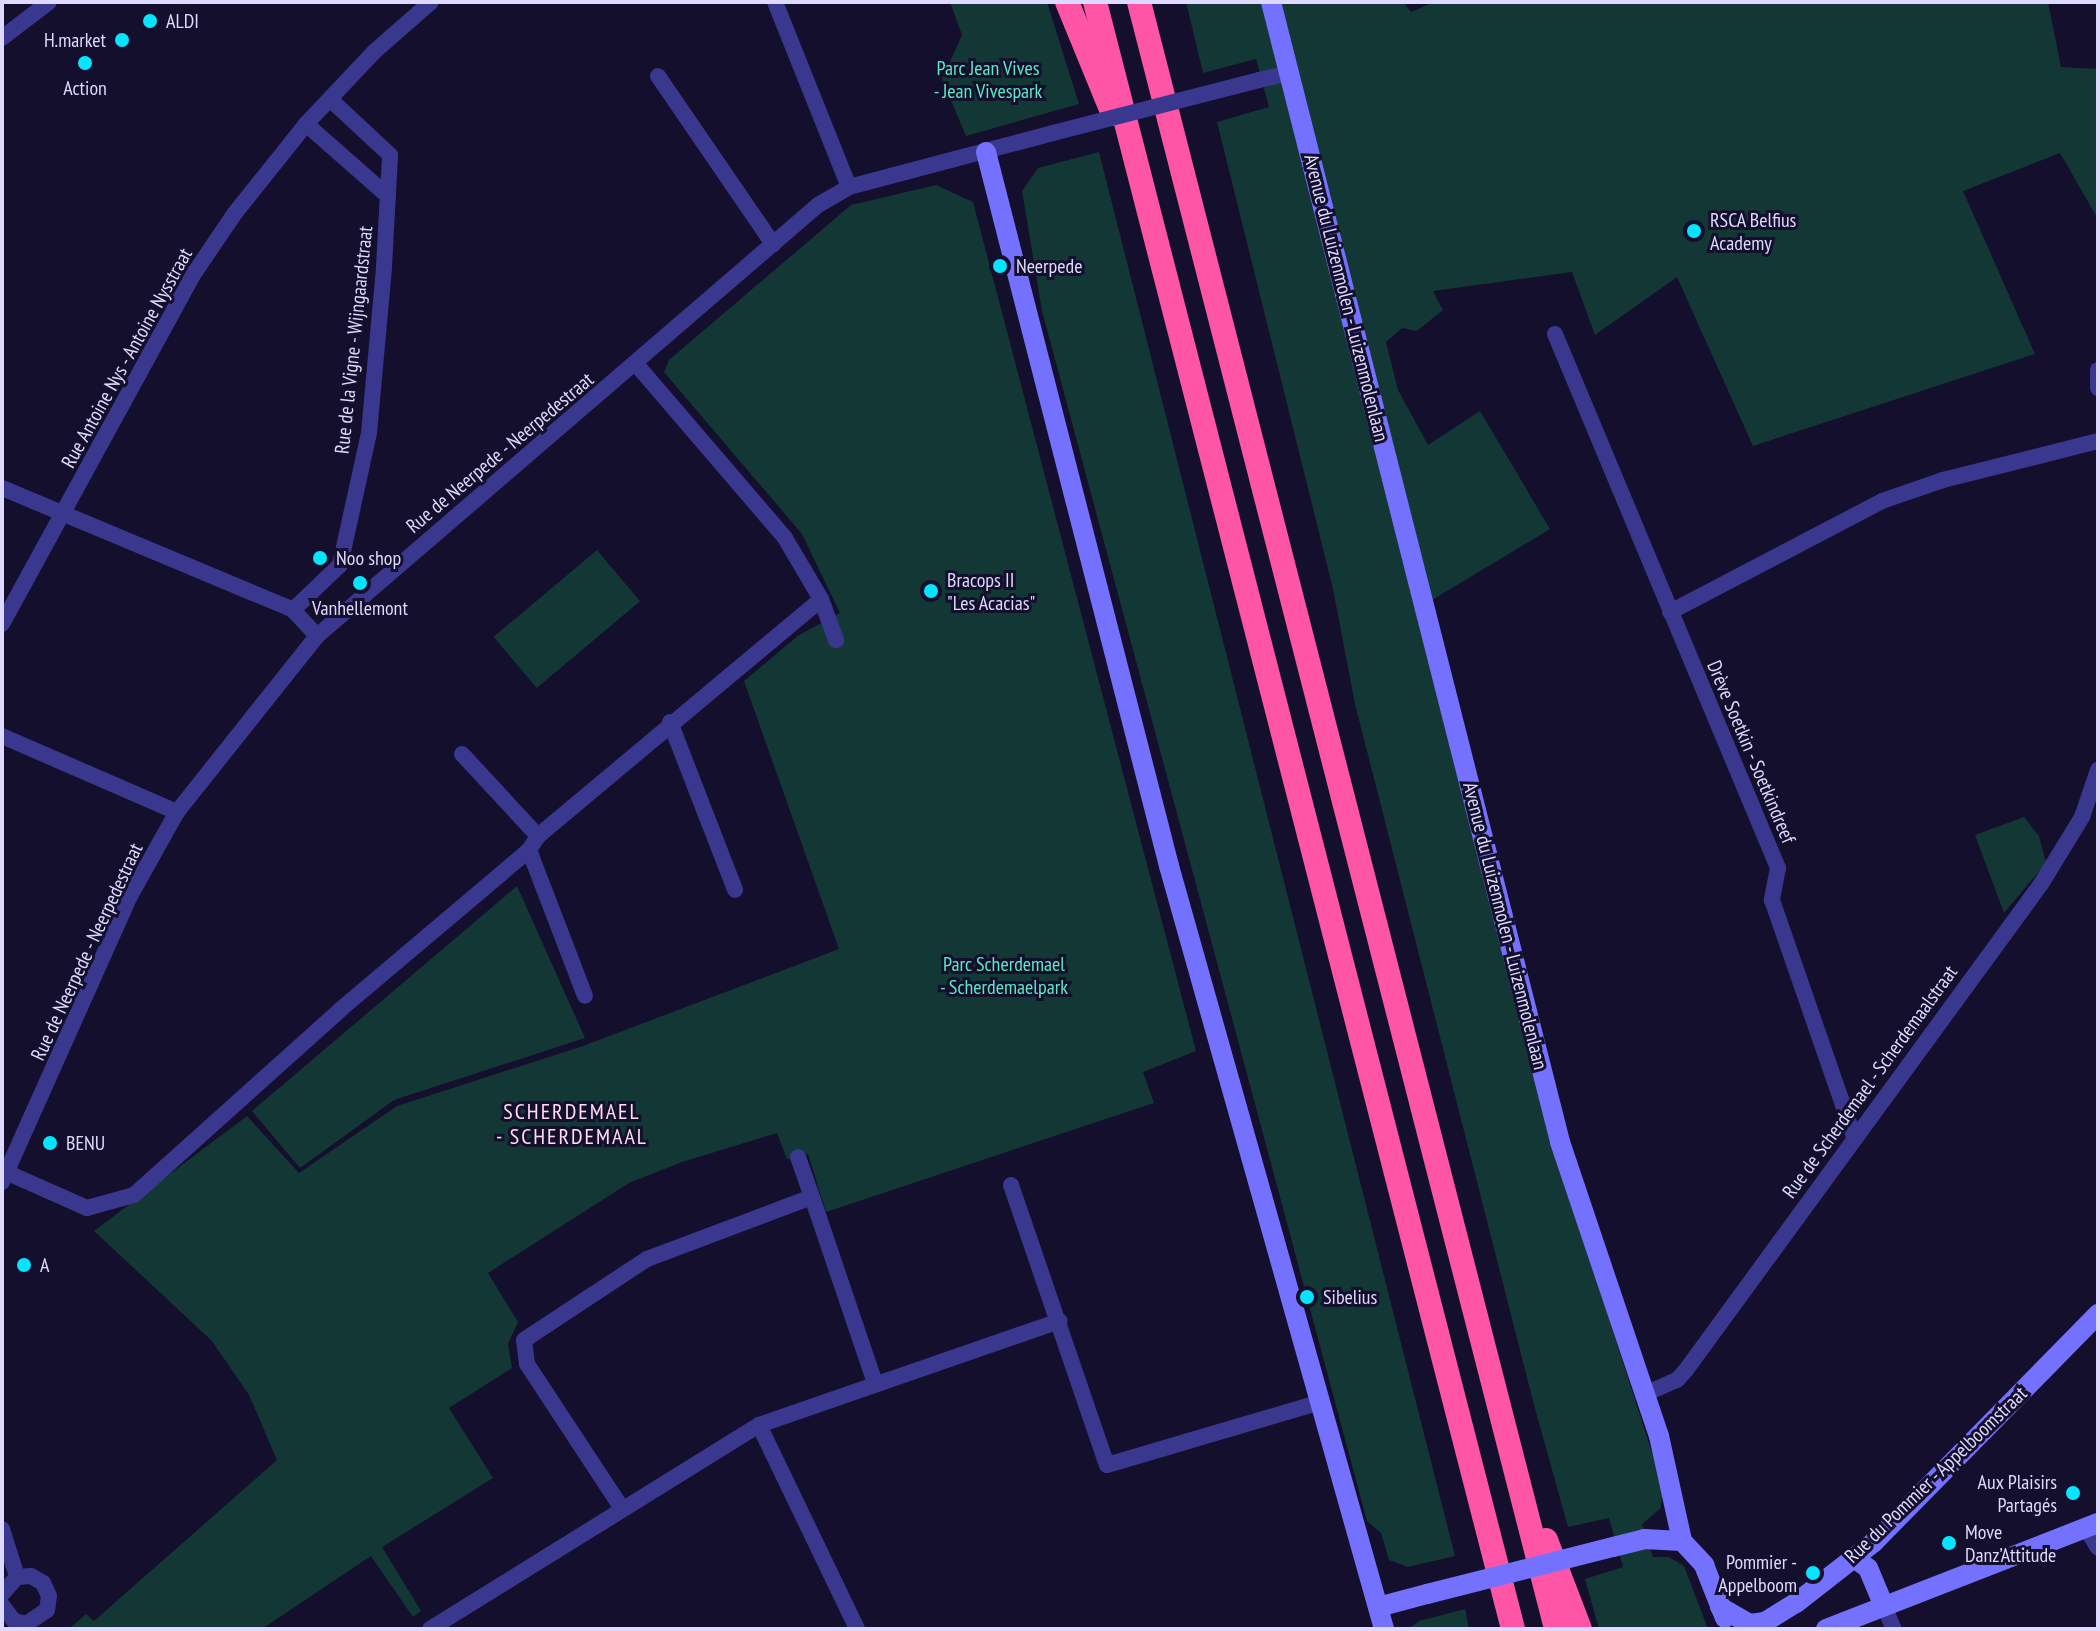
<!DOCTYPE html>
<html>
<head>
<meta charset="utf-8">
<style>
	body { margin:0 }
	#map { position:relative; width:2100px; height:1631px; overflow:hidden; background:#140f2c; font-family:"PT Sans Narrow",sans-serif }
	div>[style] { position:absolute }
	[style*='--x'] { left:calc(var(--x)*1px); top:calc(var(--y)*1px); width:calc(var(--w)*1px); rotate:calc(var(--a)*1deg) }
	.green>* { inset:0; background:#123735; transform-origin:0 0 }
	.street>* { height:16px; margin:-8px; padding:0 8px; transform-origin:8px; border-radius:8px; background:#3a378e }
	.secondary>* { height:20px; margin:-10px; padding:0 10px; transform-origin:10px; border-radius:10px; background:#7571ff }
	.highway>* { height:24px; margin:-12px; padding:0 12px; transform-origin:12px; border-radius:12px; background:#ff55a6 }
	.street-bridge>* { height:16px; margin:-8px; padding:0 8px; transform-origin:8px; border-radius:8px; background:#3a378e }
	.secondary-bridge>* { height:20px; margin:-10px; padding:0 10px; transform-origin:10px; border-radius:10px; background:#7571ff }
	.dots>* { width:22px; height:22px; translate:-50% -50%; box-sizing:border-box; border:4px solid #140f2c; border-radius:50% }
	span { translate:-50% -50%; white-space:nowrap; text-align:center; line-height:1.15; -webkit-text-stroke:6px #140f2c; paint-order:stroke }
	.poi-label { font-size:20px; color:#dedaff }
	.left { translate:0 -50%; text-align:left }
	.right { translate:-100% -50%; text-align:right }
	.park-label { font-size:20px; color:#5ce9c6 }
	.street-label { font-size:20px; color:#dedaff }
	.neighbourhood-label { font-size:22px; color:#ffdcf2; letter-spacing:2px }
	.frame { position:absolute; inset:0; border:4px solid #dedaff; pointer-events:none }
</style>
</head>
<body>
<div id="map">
	<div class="green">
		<i style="clip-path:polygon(950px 2px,1047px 2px,1079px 104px,966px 136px,942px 79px,962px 35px)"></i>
		<i style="clip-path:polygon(1186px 2px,1403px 2px,1411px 12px,1434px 2px,2048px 2px,2061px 67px,2098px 69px,2098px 219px,2060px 153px,1963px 191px,2035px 354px,1753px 446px,1677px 277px,1595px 335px,1572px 272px,1433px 291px,1443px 310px,1417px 331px,1402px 328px,1386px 342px,1398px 390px,1428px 445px,1480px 411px,1550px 529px,1417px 609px,1560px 1166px,1663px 1487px,1661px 1508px,1642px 1524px,1653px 1557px,1669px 1557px,1684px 1566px,1708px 1629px,1599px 1629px,1585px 1579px,1623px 1567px,1609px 1518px,1568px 1527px,1534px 1405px,1355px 704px,1333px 589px,1217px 122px,1269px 107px,1256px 59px,1203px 73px)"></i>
		<i style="clip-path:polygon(1099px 152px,1455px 1556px,1408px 1567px,1389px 1560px,1381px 1533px,1367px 1521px,1042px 311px,1022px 191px,1038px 168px)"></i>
		<i style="clip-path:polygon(936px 185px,973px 202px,1196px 1051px,1143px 1072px,1154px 1103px,826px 1212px,808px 1154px,787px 1159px,777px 1133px,682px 1162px,629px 1183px,488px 1273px,518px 1322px,508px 1344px,512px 1368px,449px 1408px,493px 1478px,382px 1547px,421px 1611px,413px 1617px,371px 1556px,262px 1629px,69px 1629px,86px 1614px,94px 1621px,277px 1460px,249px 1395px,212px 1341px,94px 1231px,247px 1116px,299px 1173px,397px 1106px,583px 1046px,839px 949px,744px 681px,799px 635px,840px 613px,802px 534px,664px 372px,669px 360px,851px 205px)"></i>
		<i style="left:597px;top:550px;width:67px;height:135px;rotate:50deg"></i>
		<i style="clip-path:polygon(2024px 817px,2039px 836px,2046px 863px,2004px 913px,1975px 835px)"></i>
		<i style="clip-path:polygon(517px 886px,585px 1038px,394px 1100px,300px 1168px,252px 1111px)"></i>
		<i style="clip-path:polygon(1465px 1609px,1469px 1629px,1408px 1629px,1419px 1621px)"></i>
	</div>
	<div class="street">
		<i style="--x:775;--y:2;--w:199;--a:68.2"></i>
		<i style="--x:2;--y:38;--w:59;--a:-37.5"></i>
		<i style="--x:658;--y:76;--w:204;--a:55.6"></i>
		<i style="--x:1259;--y:80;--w:31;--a:-13"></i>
		<i style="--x:306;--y:124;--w:109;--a:41.3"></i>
		<i style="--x:1555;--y:334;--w:579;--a:67.33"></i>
		<i style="--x:1778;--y:868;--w:33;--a:101"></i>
		<i style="--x:1772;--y:900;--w:251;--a:70.9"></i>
		<i style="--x:636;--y:364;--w:229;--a:49.4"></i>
		<i style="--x:785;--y:538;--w:71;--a:59.5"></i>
		<i style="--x:821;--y:599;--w:44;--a:69.9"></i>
		<i style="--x:2098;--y:370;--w:18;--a:90"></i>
		<i style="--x:2;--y:488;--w:316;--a:22.7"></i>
		<i style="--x:293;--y:610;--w:35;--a:47"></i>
		<i style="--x:293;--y:610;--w:65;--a:-43.8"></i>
		<i style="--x:340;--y:565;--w:135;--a:-77.6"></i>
		<i style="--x:369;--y:433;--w:167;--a:-84.8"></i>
		<i style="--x:384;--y:267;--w:112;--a:-86.9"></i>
		<i style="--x:390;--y:155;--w:82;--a:-137"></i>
		<i style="--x:1670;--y:612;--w:239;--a:-27.6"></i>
		<i style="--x:1882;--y:501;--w:65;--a:-19"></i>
		<i style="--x:1943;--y:480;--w:160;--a:-14.1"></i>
		<i style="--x:2;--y:624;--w:401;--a:-61.3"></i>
		<i style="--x:195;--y:272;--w:71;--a:-55.9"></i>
		<i style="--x:235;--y:213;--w:114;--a:-51.4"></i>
		<i style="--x:306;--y:124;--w:100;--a:-46.6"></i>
		<i style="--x:375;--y:51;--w:74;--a:-41.2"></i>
		<i style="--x:670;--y:722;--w:180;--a:68.8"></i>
		<i style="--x:2;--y:736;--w:191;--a:23.5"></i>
		<i style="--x:462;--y:754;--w:112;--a:47.2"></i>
		<i style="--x:529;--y:850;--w:156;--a:69"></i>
		<i style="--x:798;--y:1157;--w:42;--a:70.7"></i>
		<i style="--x:8;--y:1173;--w:86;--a:23.9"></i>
		<i style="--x:87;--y:1208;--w:49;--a:-15.5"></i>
		<i style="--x:134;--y:1195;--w:278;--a:-41.9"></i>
		<i style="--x:341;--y:1009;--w:246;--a:-40.2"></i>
		<i style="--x:529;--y:850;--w:17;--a:-57"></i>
		<i style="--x:538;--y:836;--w:369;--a:-39.9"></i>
		<i style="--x:2;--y:1182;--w:313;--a:-65.9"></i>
		<i style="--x:130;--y:896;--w:96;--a:-60.8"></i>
		<i style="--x:177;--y:812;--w:225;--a:-51.5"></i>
		<i style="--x:317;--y:636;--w:661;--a:-40.7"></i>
		<i style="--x:818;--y:205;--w:36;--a:-30"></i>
		<i style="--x:849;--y:187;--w:211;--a:-14.8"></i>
		<i style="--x:1011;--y:1185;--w:296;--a:71.1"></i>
		<i style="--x:1107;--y:1465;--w:223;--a:-16.4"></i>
		<i style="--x:1645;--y:1394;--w:35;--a:-24"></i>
		<i style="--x:1677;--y:1380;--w:13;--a:-48"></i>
		<i style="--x:1686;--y:1370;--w:602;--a:-53.85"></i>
		<i style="--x:2041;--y:884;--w:79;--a:-58.5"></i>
		<i style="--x:2082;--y:817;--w:50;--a:-71.2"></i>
		<i style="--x:759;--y:1425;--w:226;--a:64.3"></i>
		<i style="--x:621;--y:1507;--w:171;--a:-123.3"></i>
		<i style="--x:527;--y:1364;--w:24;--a:-97"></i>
		<i style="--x:524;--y:1340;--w:147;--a:-33.4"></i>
		<i style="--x:647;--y:1259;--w:176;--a:-20.6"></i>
		<i style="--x:812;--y:1197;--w:196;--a:71.3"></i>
		<i style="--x:2086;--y:1528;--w:23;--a:59"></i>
		<i style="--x:2;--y:1529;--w:50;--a:72.6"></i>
		<i style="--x:2;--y:1594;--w:23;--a:-49"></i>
		<i style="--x:17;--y:1577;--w:14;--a:-4"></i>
		<i style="--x:31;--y:1576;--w:14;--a:30"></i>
		<i style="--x:43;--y:1583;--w:14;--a:65"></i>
		<i style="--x:49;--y:1596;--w:14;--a:98"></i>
		<i style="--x:47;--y:1610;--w:25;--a:146"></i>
		<i style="--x:26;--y:1624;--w:12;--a:-166"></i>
		<i style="--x:14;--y:1621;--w:20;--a:-127"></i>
		<i style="--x:1884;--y:1606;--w:25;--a:67"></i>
		<i style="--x:430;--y:1629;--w:387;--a:-31.8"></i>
		<i style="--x:759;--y:1425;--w:318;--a:-19.1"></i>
	</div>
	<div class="secondary">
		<i style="--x:1271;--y:2;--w:1176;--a:75.77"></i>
		<i style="--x:1560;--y:1142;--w:310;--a:71.4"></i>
		<i style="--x:1659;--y:1436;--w:107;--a:77.6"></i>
		<i style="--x:986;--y:152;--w:737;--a:75.62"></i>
		<i style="--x:1169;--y:866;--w:793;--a:74.26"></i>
		<i style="--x:1613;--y:1547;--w:32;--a:-14"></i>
		<i style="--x:1644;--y:1539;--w:38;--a:3"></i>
		<i style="--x:1682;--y:1541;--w:33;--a:47"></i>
		<i style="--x:1704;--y:1565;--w:57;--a:68.4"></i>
		<i style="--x:1854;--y:1558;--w:17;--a:36"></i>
		<i style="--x:1868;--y:1568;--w:41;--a:67.2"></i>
		<i style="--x:1378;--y:1607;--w:51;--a:-14.9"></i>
		<i style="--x:1720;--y:1607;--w:34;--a:30"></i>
		<i style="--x:1750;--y:1624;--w:15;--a:-8"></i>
		<i style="--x:1765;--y:1622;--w:36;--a:-32"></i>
		<i style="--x:1796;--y:1603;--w:99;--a:-38"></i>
		<i style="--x:1874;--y:1542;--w:320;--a:-45.5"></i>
		<i style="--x:1826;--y:1629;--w:292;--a:-21.3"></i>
	</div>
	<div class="highway">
		<i style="--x:1067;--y:2;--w:121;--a:67.7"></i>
		<i style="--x:1095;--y:2;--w:1680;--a:75.59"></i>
		<i style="--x:1139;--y:2;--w:1680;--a:75.62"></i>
		<i style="--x:1546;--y:1540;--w:95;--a:69.1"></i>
	</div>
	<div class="street-bridge">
		<i style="--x:1053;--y:133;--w:213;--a:-14.4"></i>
	</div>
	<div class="secondary-bridge">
		<i style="--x:1427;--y:1594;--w:192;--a:-14.2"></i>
	</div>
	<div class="dots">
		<i style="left:150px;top:21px;background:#06e5ff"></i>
		<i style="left:122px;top:40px;background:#06e5ff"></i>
		<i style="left:85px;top:63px;background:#06e5ff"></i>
		<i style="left:1694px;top:231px;background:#06e5ff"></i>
		<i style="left:1000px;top:266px;background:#06e5ff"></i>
		<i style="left:320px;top:558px;background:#06e5ff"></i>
		<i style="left:360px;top:583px;background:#06e5ff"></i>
		<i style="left:931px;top:591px;background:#06e5ff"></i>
		<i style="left:50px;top:1143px;background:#06e5ff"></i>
		<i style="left:24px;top:1265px;background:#06e5ff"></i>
		<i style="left:1307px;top:1297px;background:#06e5ff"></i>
		<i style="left:2073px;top:1493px;background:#06e5ff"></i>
		<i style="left:1949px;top:1543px;background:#06e5ff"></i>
		<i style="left:1813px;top:1573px;background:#06e5ff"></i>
	</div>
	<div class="poi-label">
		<span class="left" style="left:166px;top:21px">ALDI</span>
		<span class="right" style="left:106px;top:40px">H.market</span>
		<span style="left:85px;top:88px">Action</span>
		<span class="left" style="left:1710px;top:232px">RSCA Belfius<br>Academy</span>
		<span class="left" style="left:1016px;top:266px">Neerpede</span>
		<span class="left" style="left:336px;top:558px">Noo shop</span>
		<span class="left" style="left:947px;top:592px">Bracops II<br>"Les Acacias"</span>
		<span style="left:360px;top:608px">Vanhellemont</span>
		<span class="left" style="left:66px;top:1143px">BENU</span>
		<span class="left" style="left:40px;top:1265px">A</span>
		<span class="left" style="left:1323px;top:1297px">Sibelius</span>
		<span class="right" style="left:2057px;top:1494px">Aux Plaisirs<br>Partagés</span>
		<span class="left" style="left:1965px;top:1544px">Move<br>Danz’Attitude</span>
		<span class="right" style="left:1797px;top:1574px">Pommier -<br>Appelboom</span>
	</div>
	<div class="park-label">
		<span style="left:988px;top:80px">Parc Jean Vives<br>- Jean Vivespark</span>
		<span style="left:1004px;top:976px">Parc Scherdemael<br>- Scherdemaelpark</span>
	</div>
	<div class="street-label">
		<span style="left:1346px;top:298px;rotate:76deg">Avenue du Luizenmolen - Luizenmolenlaan</span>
		<span style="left:354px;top:340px;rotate:-84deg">Rue de la Vigne - Wijngaardstraat</span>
		<span style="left:127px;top:358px;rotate:-61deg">Rue Antoine Nys - Antoine Nysstraat</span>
		<span style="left:500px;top:453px;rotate:-40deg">Rue de Neerpede - Neerpedestraat</span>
		<span style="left:1751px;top:752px;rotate:67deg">Drève Soetkin - Soetkindreef</span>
		<span style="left:1505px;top:926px;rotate:76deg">Avenue du Luizenmolen - Luizenmolenlaan</span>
		<span style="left:87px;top:952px;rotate:-65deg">Rue de Neerpede - Neerpedestraat</span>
		<span style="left:1870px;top:1082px;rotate:-54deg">Rue de Scherdemael - Scherdemaalstraat</span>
		<span style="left:1936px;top:1475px;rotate:-44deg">Rue du Pommier - Appelboomstraat</span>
	</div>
	<div class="neighbourhood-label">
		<span style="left:572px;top:1124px">SCHERDEMAEL<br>- SCHERDEMAAL</span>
	</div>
	<div class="frame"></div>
</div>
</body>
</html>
